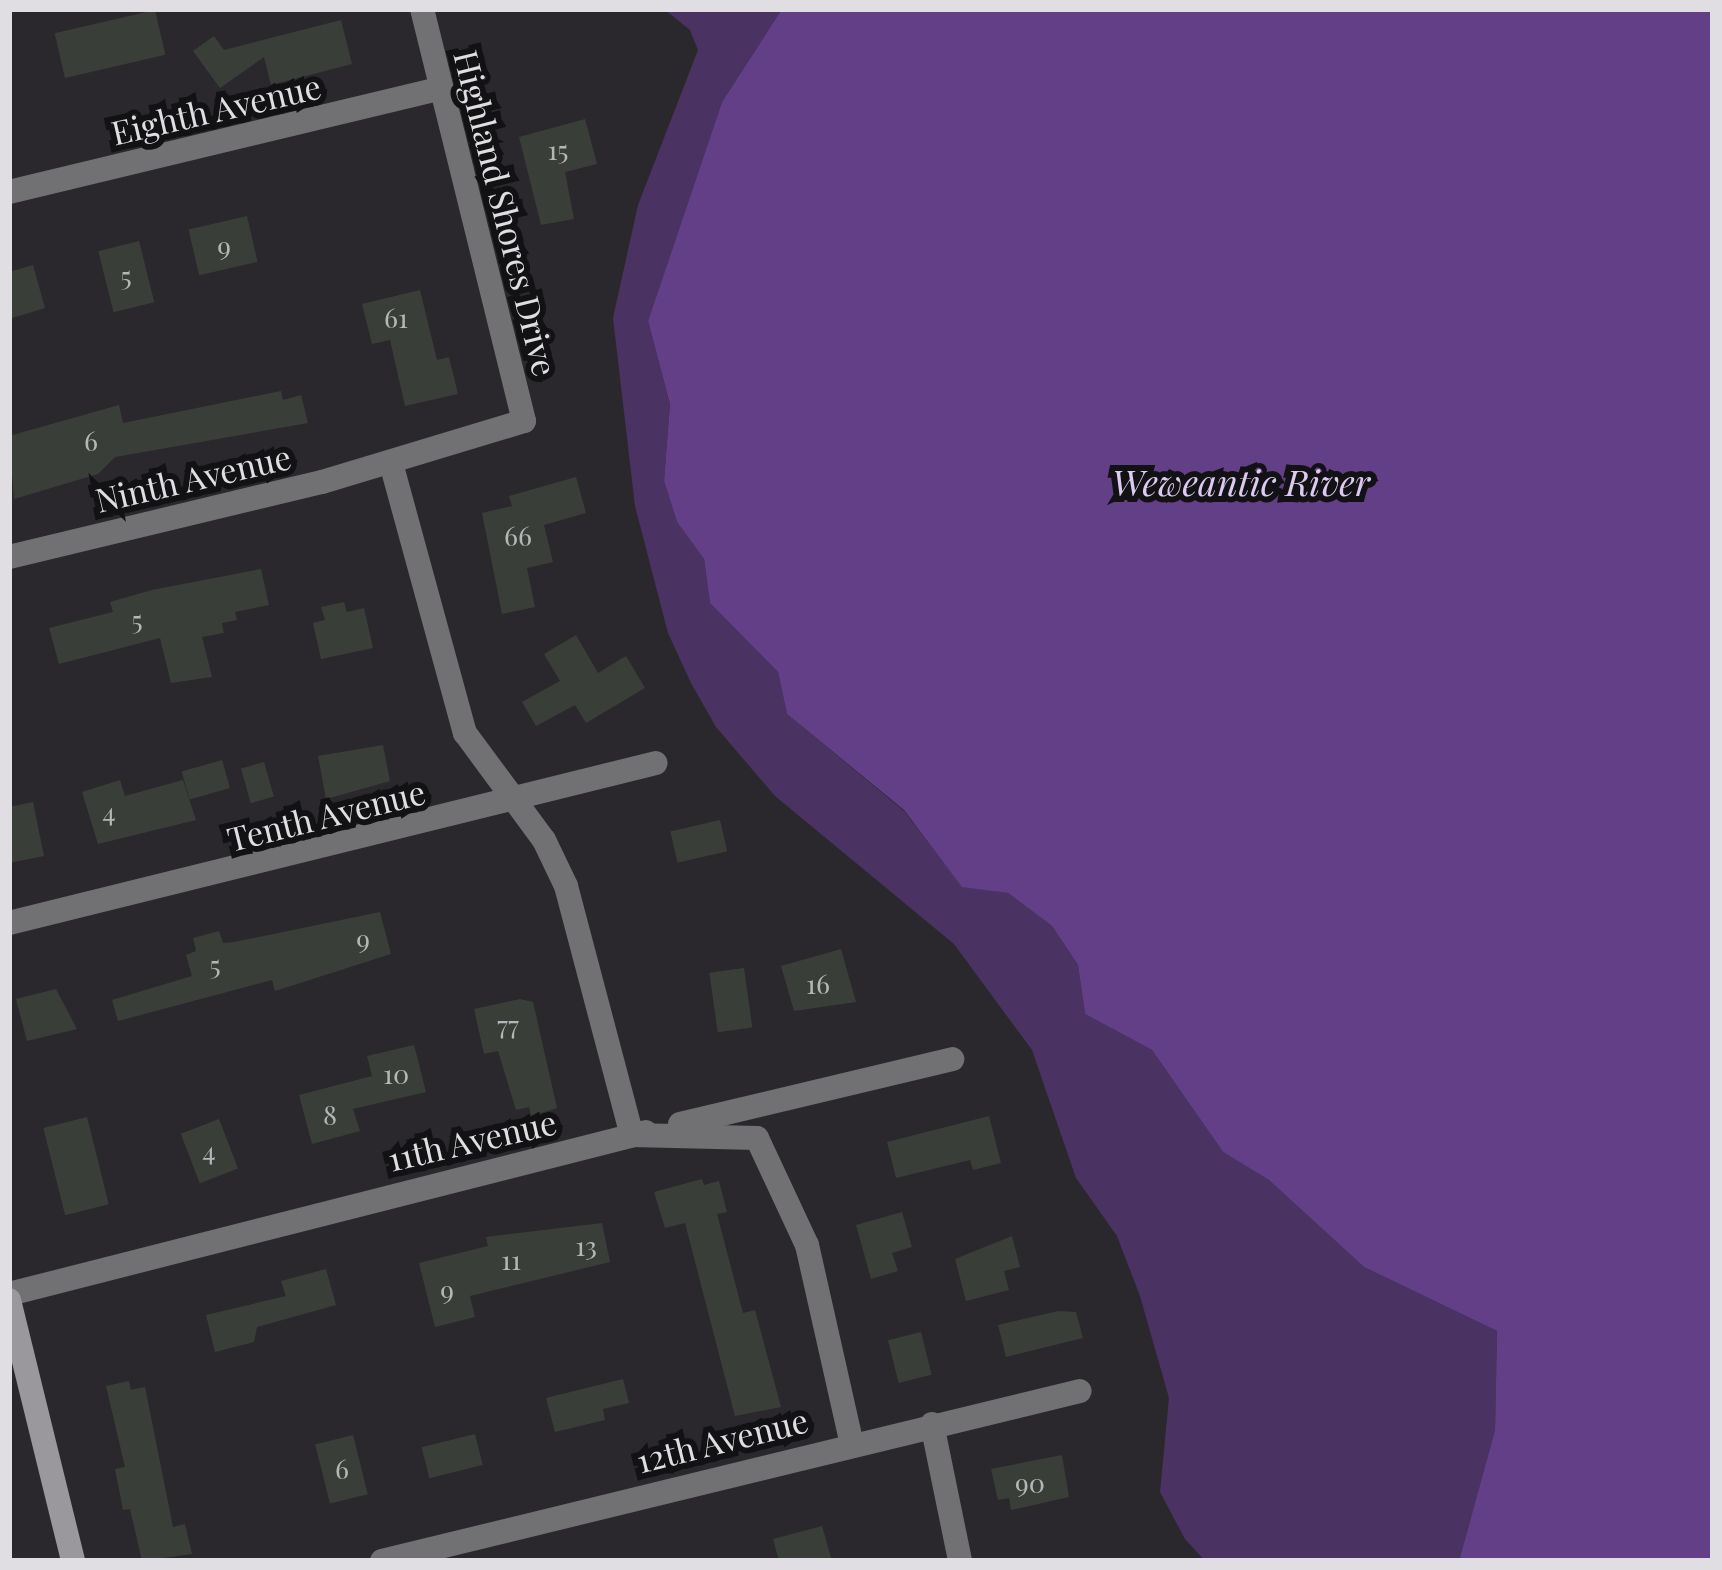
<!DOCTYPE html>
<html>
<head>
<meta charset="utf-8">
<style>
	body { margin:0 }
	#map { position:relative; width:1722px; height:1570px; overflow:hidden; background:#2a282d; font-family:"Playfair Display",serif }
	div>[style] { position:absolute }
	[style*='--x'] { left:calc(var(--x)*1px); top:calc(var(--y)*1px); width:calc(var(--w)*1px); rotate:calc(var(--a)*1deg) }
	.green>* { inset:0; background:#4a3363 }
	.water>* { inset:0; background:#623f86 }
	.building>* { inset:0; background:#3a3e38; transform-origin:0 0 }
	.street>* { height:24px; margin:-12px; padding:0 12px; transform-origin:12px; border-radius:12px; background:#717073 }
	.secondary>* { height:24px; margin:-12px; padding:0 12px; transform-origin:12px; border-radius:12px; background:#9b989d }
	span { translate:-50% -50%; white-space:nowrap; text-align:center; line-height:1.15; -webkit-text-stroke:12px #121114; paint-order:stroke }
	.number-label { font-size:27px; color:#b6b6b8 }
	.number-label span { -webkit-text-stroke-width:0 }
	.street-label { font-size:33px; color:#e0dee2 }
	.water-label { font-size:36px; color:#dccaf3; font-style:italic }
	.frame { position:absolute; inset:0; border:12px solid #e0dee2; pointer-events:none }
</style>
</head>
<body>
<div id="map">
	<div class="green">
		<i style="clip-path:polygon(664px 9px,782px 9px,722px 102px,648px 321px,670px 404px,664px 481px,677px 522px,704px 559px,710px 603px,778px 672px,787px 714px,904px 811px,962px 886px,1008px 893px,1052px 926px,1078px 965px,1085px 1014px,1152px 1050px,1223px 1152px,1269px 1180px,1364px 1267px,1497px 1331px,1495px 1430px,1459px 1561px,1205px 1561px,1185px 1539px,1160px 1492px,1169px 1398px,1140px 1296px,1117px 1236px,1076px 1178px,1032px 1050px,954px 944px,775px 796px,716px 727px,691px 683px,668px 633px,635px 506px,613px 318px,638px 205px,698px 50px,690px 30px)"></i>
	</div>
	<div class="water">
		<i style="clip-path:polygon(782px 9px,1713px 9px,1713px 1561px,1459px 1561px,1495px 1430px,1497px 1331px,1364px 1267px,1269px 1180px,1223px 1152px,1152px 1050px,1085px 1014px,1078px 965px,1052px 926px,1008px 893px,962px 887px,904px 810px,787px 714px,778px 672px,710px 603px,704px 559px,677px 522px,664px 481px,670px 404px,648px 321px,722px 102px)"></i>
	</div>
	<div class="building">
		<i style="left:155px;top:10px;width:46px;height:103px;rotate:77deg"></i>
		<i style="clip-path:polygon(341px 20px,352px 64px,271px 85px,264px 57px,220px 88px,193px 51px,214px 36px,224px 50px)"></i>
		<i style="clip-path:polygon(585px 119px,597px 164px,565px 172px,574px 219px,541px 225px,519px 137px)"></i>
		<i style="left:247px;top:216px;width:47px;height:60px;rotate:77deg"></i>
		<i style="left:139px;top:241px;width:63px;height:42px;rotate:76deg"></i>
		<i style="clip-path:polygon(33px 265px,45px 308px,9px 319px,9px 272px)"></i>
		<i style="clip-path:polygon(420px 290px,437px 360px,449px 357px,458px 394px,405px 406px,390px 340px,372px 344px,362px 304px)"></i>
		<i style="clip-path:polygon(281px 391px,283px 400px,301px 395px,308px 423px,115px 457px,98px 474px,14px 499px,9px 436px,119px 405px,123px 423px)"></i>
		<i style="clip-path:polygon(576px 477px,586px 513px,544px 525px,553px 562px,527px 568px,535px 607px,502px 614px,482px 513px,512px 506px,509px 496px)"></i>
		<i style="clip-path:polygon(261px 569px,269px 605px,235px 612px,237px 620px,222px 623px,224px 633px,202px 637px,212px 677px,171px 683px,160px 638px,59px 664px,49px 628px,113px 612px,110px 602px,152px 590px)"></i>
		<i style="clip-path:polygon(344px 602px,347px 612px,364px 608px,373px 648px,321px 659px,313px 623px,325px 620px,321px 607px)"></i>
		<i style="clip-path:polygon(576px 635px,598px 673px,626px 656px,645px 688px,586px 723px,575px 705px,536px 726px,522px 702px,560px 681px,544px 654px)"></i>
		<i style="clip-path:polygon(383px 745px,390px 781px,326px 799px,318px 756px)"></i>
		<i style="left:222px;top:760px;width:29px;height:42px;rotate:74deg"></i>
		<i style="left:264px;top:762px;width:36px;height:24px;rotate:74deg"></i>
		<i style="clip-path:polygon(120px 780px,125px 796px,183px 780px,196px 820px,98px 844px,82px 792px)"></i>
		<i style="clip-path:polygon(33px 802px,44px 856px,9px 863px,9px 807px)"></i>
		<i style="left:720px;top:820px;width:32px;height:51px;rotate:77deg"></i>
		<i style="clip-path:polygon(380px 912px,391px 954px,275px 991px,272px 980px,118px 1021px,112px 1000px,192px 976px,186px 955px,196px 951px,193px 938px,219px 931px,223px 943px,234px 942px)"></i>
		<i style="clip-path:polygon(841px 949px,856px 1002px,794px 1011px,781px 966px)"></i>
		<i style="left:744px;top:968px;width:60px;height:35px;rotate:82deg"></i>
		<i style="clip-path:polygon(56px 989px,77px 1029px,27px 1041px,16px 999px)"></i>
		<i style="clip-path:polygon(520px 999px,533px 1002px,557px 1108px,531px 1116px,529px 1107px,516px 1110px,498px 1051px,484px 1054px,474px 1009px)"></i>
		<i style="clip-path:polygon(414px 1045px,426px 1092px,353px 1109px,360px 1131px,312px 1144px,299px 1095px,372px 1076px,367px 1056px)"></i>
		<i style="clip-path:polygon(989px 1116px,1001px 1163px,973px 1170px,970px 1160px,896px 1178px,887px 1142px)"></i>
		<i style="left:87px;top:1117px;width:90px;height:45px;rotate:76deg"></i>
		<i style="left:219px;top:1119px;width:53px;height:41px;rotate:69deg"></i>
		<i style="clip-path:polygon(702px 1179px,704px 1185px,719px 1181px,727px 1212px,717px 1214px,743px 1313px,755px 1310px,781px 1407px,735px 1416px,685px 1223px,665px 1228px,654px 1192px)"></i>
		<i style="clip-path:polygon(902px 1212px,912px 1247px,892px 1253px,898px 1271px,871px 1279px,856px 1225px)"></i>
		<i style="clip-path:polygon(602px 1223px,610px 1262px,470px 1296px,475px 1317px,435px 1327px,419px 1263px,488px 1246px,486px 1237px)"></i>
		<i style="clip-path:polygon(1012px 1236px,1020px 1267px,1004px 1271px,1009px 1290px,966px 1301px,955px 1259px)"></i>
		<i style="clip-path:polygon(326px 1269px,336px 1305px,257px 1327px,254px 1342px,215px 1352px,206px 1315px,286px 1296px,281px 1281px)"></i>
		<i style="clip-path:polygon(1058px 1311px,1076px 1312px,1083px 1338px,1006px 1357px,998px 1325px)"></i>
		<i style="left:921px;top:1332px;width:44px;height:34px;rotate:76deg"></i>
		<i style="clip-path:polygon(623px 1379px,629px 1403px,603px 1409px,605px 1420px,555px 1432px,546px 1398px)"></i>
		<i style="clip-path:polygon(129px 1381px,131px 1390px,145px 1387px,173px 1527px,185px 1524px,192px 1554px,142px 1561px,130px 1509px,123px 1510px,115px 1469px,125px 1467px,106px 1386px)"></i>
		<i style="left:475px;top:1434px;width:32px;height:55px;rotate:76deg"></i>
		<i style="left:353px;top:1435px;width:61px;height:39px;rotate:76deg"></i>
		<i style="clip-path:polygon(1062px 1455px,1069px 1497px,1011px 1510px,1009px 1498px,998px 1500px,991px 1469px)"></i>
		<i style="clip-path:polygon(822px 1526px,832px 1561px,779px 1561px,773px 1539px)"></i>
	</div>
	<div class="street">
		<i style="--x:9;--y:192;--w:442;--a:-13.5"></i>
		<i style="--x:391;--y:463;--w:280;--a:74.7"></i>
		<i style="--x:465;--y:733;--w:133;--a:53.6"></i>
		<i style="--x:544;--y:840;--w:51;--a:64.4"></i>
		<i style="--x:566;--y:886;--w:258;--a:75.2"></i>
		<i style="--x:632;--y:1135;--w:125;--a:1.4"></i>
		<i style="--x:757;--y:1138;--w:118;--a:65"></i>
		<i style="--x:807;--y:1245;--w:201;--a:77.3"></i>
		<i style="--x:9;--y:557;--w:322;--a:-13.5"></i>
		<i style="--x:322;--y:482;--w:211;--a:-16.8"></i>
		<i style="--x:524;--y:421;--w:424;--a:-103.9"></i>
		<i style="--x:9;--y:923;--w:666;--a:-13.89"></i>
		<i style="--x:680;--y:1124;--w:280;--a:-13.4"></i>
		<i style="--x:9;--y:1294;--w:657;--a:-14.27"></i>
		<i style="--x:932;--y:1424;--w:140;--a:78.4"></i>
		<i style="--x:382;--y:1561;--w:718;--a:-13.69"></i>
	</div>
	<div class="secondary">
		<i style="--x:9;--y:1300;--w:269;--a:76.2"></i>
	</div>
	<div class="number-label">
		<span style="left:558px;top:150px">15</span>
		<span style="left:224px;top:246px">9</span>
		<span style="left:126px;top:276px">5</span>
		<span style="left:396px;top:318px">61</span>
		<span style="left:91px;top:441px">6</span>
		<span style="left:518px;top:536px">66</span>
		<span style="left:137px;top:620px">5</span>
		<span style="left:109px;top:812px">4</span>
		<span style="left:363px;top:939px">9</span>
		<span style="left:215px;top:965px">5</span>
		<span style="left:818px;top:984px">16</span>
		<span style="left:508px;top:1025px">77</span>
		<span style="left:396px;top:1074px">10</span>
		<span style="left:330px;top:1115px">8</span>
		<span style="left:209px;top:1151px">4</span>
		<span style="left:586px;top:1246px">13</span>
		<span style="left:511px;top:1260px">11</span>
		<span style="left:447px;top:1290px">9</span>
		<span style="left:342px;top:1469px">6</span>
		<span style="left:1030px;top:1483px">90</span>
	</div>
	<div class="street-label">
		<span style="left:216px;top:109px;rotate:-13deg">Eighth Avenue</span>
		<span style="left:506px;top:213px;rotate:76deg">Highland Shores Drive</span>
		<span style="left:193px;top:478px;rotate:-13deg">Ninth Avenue</span>
		<span style="left:326px;top:815px;rotate:-14deg">Tenth Avenue</span>
		<span style="left:472px;top:1140px;rotate:-13deg">11th Avenue</span>
		<span style="left:722px;top:1440px;rotate:-14deg">12th Avenue</span>
	</div>
	<div class="water-label">
		<span style="left:1241px;top:482px">Weweantic River</span>
	</div>
	<div class="frame"></div>
</div>
</body>
</html>
